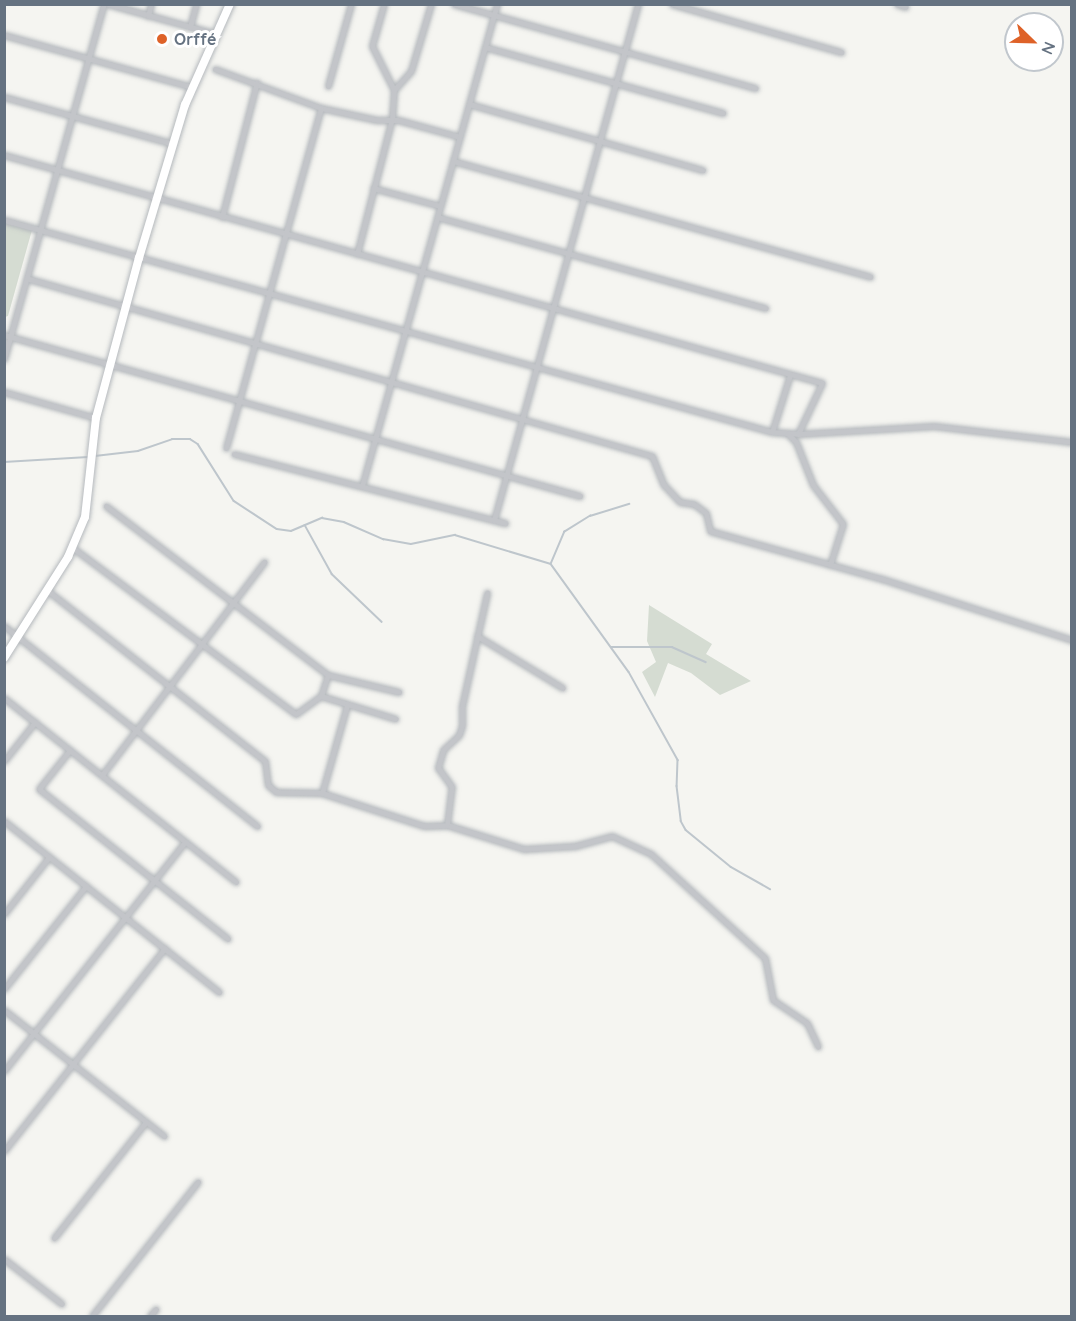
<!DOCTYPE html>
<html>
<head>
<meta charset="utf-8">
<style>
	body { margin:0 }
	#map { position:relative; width:1076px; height:1321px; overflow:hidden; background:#f5f5f1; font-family:Quicksand,sans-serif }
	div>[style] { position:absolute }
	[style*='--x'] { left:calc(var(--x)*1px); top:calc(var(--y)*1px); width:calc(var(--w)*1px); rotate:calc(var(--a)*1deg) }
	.green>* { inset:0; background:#d5dcd2 }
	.stream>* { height:1.5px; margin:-0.75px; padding:0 0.75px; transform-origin:0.75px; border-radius:0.75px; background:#bec6cc }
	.roads { filter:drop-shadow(0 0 2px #b5b9bd) drop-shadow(0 0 2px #b5b9bd) }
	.street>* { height:5px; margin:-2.5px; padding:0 2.5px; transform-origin:2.5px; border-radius:2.5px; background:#c3c5c9 }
	.secondary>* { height:8px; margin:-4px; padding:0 4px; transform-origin:4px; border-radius:4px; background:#fff }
	.dots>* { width:16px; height:16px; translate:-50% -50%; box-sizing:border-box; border:3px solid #fff; border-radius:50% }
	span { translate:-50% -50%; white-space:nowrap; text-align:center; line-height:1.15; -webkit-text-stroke:6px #fff; paint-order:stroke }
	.poi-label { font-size:16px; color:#657281; font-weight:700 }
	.left { translate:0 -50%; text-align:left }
	.frame { position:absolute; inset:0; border:6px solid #657281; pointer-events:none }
	.north { position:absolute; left:1004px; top:12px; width:60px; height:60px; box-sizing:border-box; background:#fff; border:2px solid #c1c7cd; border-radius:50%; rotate:113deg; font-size:16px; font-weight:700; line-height:24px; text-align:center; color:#657281 }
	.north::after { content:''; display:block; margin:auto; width:21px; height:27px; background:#de6228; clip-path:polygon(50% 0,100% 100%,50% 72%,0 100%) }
</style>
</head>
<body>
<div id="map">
	<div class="green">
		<i style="clip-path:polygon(4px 222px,32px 230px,8px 316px,5px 317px)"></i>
		<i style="clip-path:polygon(649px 605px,712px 644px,706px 654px,751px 681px,720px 695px,691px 673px,668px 663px,655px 697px,642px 672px,656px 662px,647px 641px)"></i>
	</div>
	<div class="stream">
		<i style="--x:95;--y:456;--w:43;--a:-6.6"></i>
		<i style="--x:138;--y:451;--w:36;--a:-19"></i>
		<i style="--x:172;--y:439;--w:18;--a:0"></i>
		<i style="--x:190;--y:439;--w:9;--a:32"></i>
		<i style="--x:198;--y:444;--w:67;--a:57.7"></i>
		<i style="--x:234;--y:501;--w:51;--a:33.1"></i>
		<i style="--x:277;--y:529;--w:14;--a:8"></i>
		<i style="--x:291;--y:531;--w:34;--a:-23"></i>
		<i style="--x:322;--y:518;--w:22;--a:10"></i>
		<i style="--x:344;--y:522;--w:43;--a:23.6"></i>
		<i style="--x:383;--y:539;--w:28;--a:10"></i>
		<i style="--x:411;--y:544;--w:45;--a:-11.6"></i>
		<i style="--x:455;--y:535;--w:100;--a:16.8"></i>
		<i style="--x:551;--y:564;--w:133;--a:54.2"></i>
		<i style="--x:629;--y:672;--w:101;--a:60.9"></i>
		<i style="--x:678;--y:760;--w:26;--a:92"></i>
		<i style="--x:677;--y:786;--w:35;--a:83"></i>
		<i style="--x:681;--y:821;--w:10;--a:61"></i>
		<i style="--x:686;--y:830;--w:58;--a:39.4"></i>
		<i style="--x:731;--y:867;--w:45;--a:29.4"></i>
		<i style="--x:4;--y:462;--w:84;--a:-3.4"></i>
		<i style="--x:305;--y:525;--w:56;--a:61.1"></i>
		<i style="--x:332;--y:574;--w:69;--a:43.8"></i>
		<i style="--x:551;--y:563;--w:34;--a:-67"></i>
		<i style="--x:564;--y:532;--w:31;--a:-32"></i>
		<i style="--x:590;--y:516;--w:41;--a:-17.1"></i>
		<i style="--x:611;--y:647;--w:61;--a:0"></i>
		<i style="--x:672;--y:647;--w:37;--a:24"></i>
	</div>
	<div class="roads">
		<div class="street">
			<i style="--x:108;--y:4;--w:112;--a:15.5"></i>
			<i style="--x:454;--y:4;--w:313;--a:15.6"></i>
			<i style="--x:672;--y:4;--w:176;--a:15.9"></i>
			<i style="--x:897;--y:4;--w:9;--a:18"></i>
			<i style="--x:148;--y:16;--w:12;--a:-76"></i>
			<i style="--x:190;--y:27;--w:24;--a:-75"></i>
			<i style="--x:4;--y:35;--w:195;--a:15.5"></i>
			<i style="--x:485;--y:47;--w:247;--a:15.5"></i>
			<i style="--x:215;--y:69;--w:113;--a:20.2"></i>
			<i style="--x:321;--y:108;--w:57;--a:12.1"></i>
			<i style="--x:377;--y:120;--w:21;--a:0"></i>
			<i style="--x:398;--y:120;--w:64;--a:15.3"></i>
			<i style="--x:328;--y:86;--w:85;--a:-74.3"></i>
			<i style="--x:394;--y:90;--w:25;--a:-48"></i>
			<i style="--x:411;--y:71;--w:70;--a:-73.4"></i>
			<i style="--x:4;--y:97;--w:175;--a:15.5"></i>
			<i style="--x:469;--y:104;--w:243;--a:15.8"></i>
			<i style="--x:4;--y:155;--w:849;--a:15.57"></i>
			<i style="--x:822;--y:383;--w:56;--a:115.2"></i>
			<i style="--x:453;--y:161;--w:433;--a:15.5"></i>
			<i style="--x:373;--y:188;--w:69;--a:15"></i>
			<i style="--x:222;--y:217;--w:139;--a:-75.5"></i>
			<i style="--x:437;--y:217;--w:341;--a:15.5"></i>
			<i style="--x:4;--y:220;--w:797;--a:15.43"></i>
			<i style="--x:772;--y:432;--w:26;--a:4"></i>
			<i style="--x:798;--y:434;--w:136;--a:-3.4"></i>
			<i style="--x:934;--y:426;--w:139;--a:6.6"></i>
			<i style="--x:357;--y:254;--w:139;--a:-75.5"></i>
			<i style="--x:392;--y:119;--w:29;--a:-86"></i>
			<i style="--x:394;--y:90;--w:49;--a:-116.6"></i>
			<i style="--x:372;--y:46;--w:44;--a:-74.1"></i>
			<i style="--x:29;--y:279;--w:648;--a:15.86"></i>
			<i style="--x:652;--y:456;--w:31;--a:68"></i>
			<i style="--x:664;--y:485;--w:23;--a:47"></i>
			<i style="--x:680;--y:502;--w:14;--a:8"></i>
			<i style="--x:694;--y:504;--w:15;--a:37"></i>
			<i style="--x:706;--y:513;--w:18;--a:77"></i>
			<i style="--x:710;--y:531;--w:179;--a:15.6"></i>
			<i style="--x:882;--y:579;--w:200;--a:17.8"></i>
			<i style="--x:4;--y:335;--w:598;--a:15.62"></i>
			<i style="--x:4;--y:359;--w:369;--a:-74.3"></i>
			<i style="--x:4;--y:392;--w:96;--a:15.8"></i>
			<i style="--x:772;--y:432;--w:60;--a:-72.5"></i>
			<i style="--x:788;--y:434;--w:11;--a:45"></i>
			<i style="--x:796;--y:442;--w:46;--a:68.4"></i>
			<i style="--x:813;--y:485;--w:49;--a:52.4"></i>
			<i style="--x:843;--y:524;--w:43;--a:107.6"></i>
			<i style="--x:226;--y:448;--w:353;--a:-74.4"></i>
			<i style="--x:234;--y:454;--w:280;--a:14.3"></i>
			<i style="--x:362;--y:486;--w:501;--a:-74.35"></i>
			<i style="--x:106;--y:506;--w:279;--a:37.3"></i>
			<i style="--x:328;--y:675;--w:73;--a:13.5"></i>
			<i style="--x:494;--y:520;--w:536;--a:-74.41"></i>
			<i style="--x:73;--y:548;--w:278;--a:36.7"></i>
			<i style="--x:296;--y:714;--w:31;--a:-36"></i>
			<i style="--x:321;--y:696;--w:22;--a:-72"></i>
			<i style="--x:48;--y:591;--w:276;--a:38.1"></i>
			<i style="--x:265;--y:761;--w:24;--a:83"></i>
			<i style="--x:268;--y:785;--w:11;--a:41"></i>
			<i style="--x:276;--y:792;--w:46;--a:1.2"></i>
			<i style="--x:322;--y:793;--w:107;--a:17.9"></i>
			<i style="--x:424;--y:826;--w:23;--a:-2"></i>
			<i style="--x:447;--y:825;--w:81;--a:17.3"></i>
			<i style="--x:524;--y:849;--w:51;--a:-3.4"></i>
			<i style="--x:575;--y:846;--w:38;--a:-15"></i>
			<i style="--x:612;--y:836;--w:43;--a:24.8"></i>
			<i style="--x:651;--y:854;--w:154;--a:42.4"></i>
			<i style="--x:765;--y:958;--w:43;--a:79.2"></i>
			<i style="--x:773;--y:1000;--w:41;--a:34.1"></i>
			<i style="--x:807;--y:1023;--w:26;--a:65"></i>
			<i style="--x:4;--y:626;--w:323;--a:38.3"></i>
			<i style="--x:477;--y:636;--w:100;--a:31.2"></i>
			<i style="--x:321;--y:696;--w:78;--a:17"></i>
			<i style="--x:4;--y:698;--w:296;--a:38.4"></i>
			<i style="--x:70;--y:750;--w:50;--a:128.5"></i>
			<i style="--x:39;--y:789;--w:241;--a:38.4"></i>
			<i style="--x:4;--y:761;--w:50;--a:-51.5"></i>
			<i style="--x:102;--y:775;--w:268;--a:-52.7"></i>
			<i style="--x:322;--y:793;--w:91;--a:-74.1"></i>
			<i style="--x:4;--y:821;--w:275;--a:38.5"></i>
			<i style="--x:447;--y:825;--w:38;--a:-83"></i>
			<i style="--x:452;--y:787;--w:24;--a:-126"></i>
			<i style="--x:438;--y:768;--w:19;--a:-74"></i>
			<i style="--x:443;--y:750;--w:22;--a:-43"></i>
			<i style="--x:459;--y:735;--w:9;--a:-72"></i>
			<i style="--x:462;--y:726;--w:20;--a:-90"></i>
			<i style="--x:462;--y:706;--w:116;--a:-77.5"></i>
			<i style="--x:4;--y:914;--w:73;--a:-51.7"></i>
			<i style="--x:4;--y:989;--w:132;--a:-51.5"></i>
			<i style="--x:4;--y:1010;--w:204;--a:38.2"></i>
			<i style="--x:4;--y:1071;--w:292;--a:-51.7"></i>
			<i style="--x:4;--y:1151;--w:259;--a:-51.6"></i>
			<i style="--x:54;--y:1238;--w:148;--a:-51.6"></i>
			<i style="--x:4;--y:1259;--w:73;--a:37.8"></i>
			<i style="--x:92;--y:1316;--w:171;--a:-51.7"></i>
			<i style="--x:150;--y:1316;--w:9;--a:-49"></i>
		</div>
		<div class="secondary">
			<i style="--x:4;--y:658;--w:120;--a:-57.6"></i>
			<i style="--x:68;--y:557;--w:43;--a:-67"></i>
			<i style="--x:85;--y:517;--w:100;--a:-83.7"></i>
			<i style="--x:96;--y:418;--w:166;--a:-75"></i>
			<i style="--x:139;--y:258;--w:160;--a:-73.3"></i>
			<i style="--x:185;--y:105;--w:111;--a:-66"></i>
		</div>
	</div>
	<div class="dots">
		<i style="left:162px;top:39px;background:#de6228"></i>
	</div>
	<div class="poi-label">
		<span class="left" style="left:174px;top:39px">Orffé</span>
	</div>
	<div class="frame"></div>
	<div class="north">N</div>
</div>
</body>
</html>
